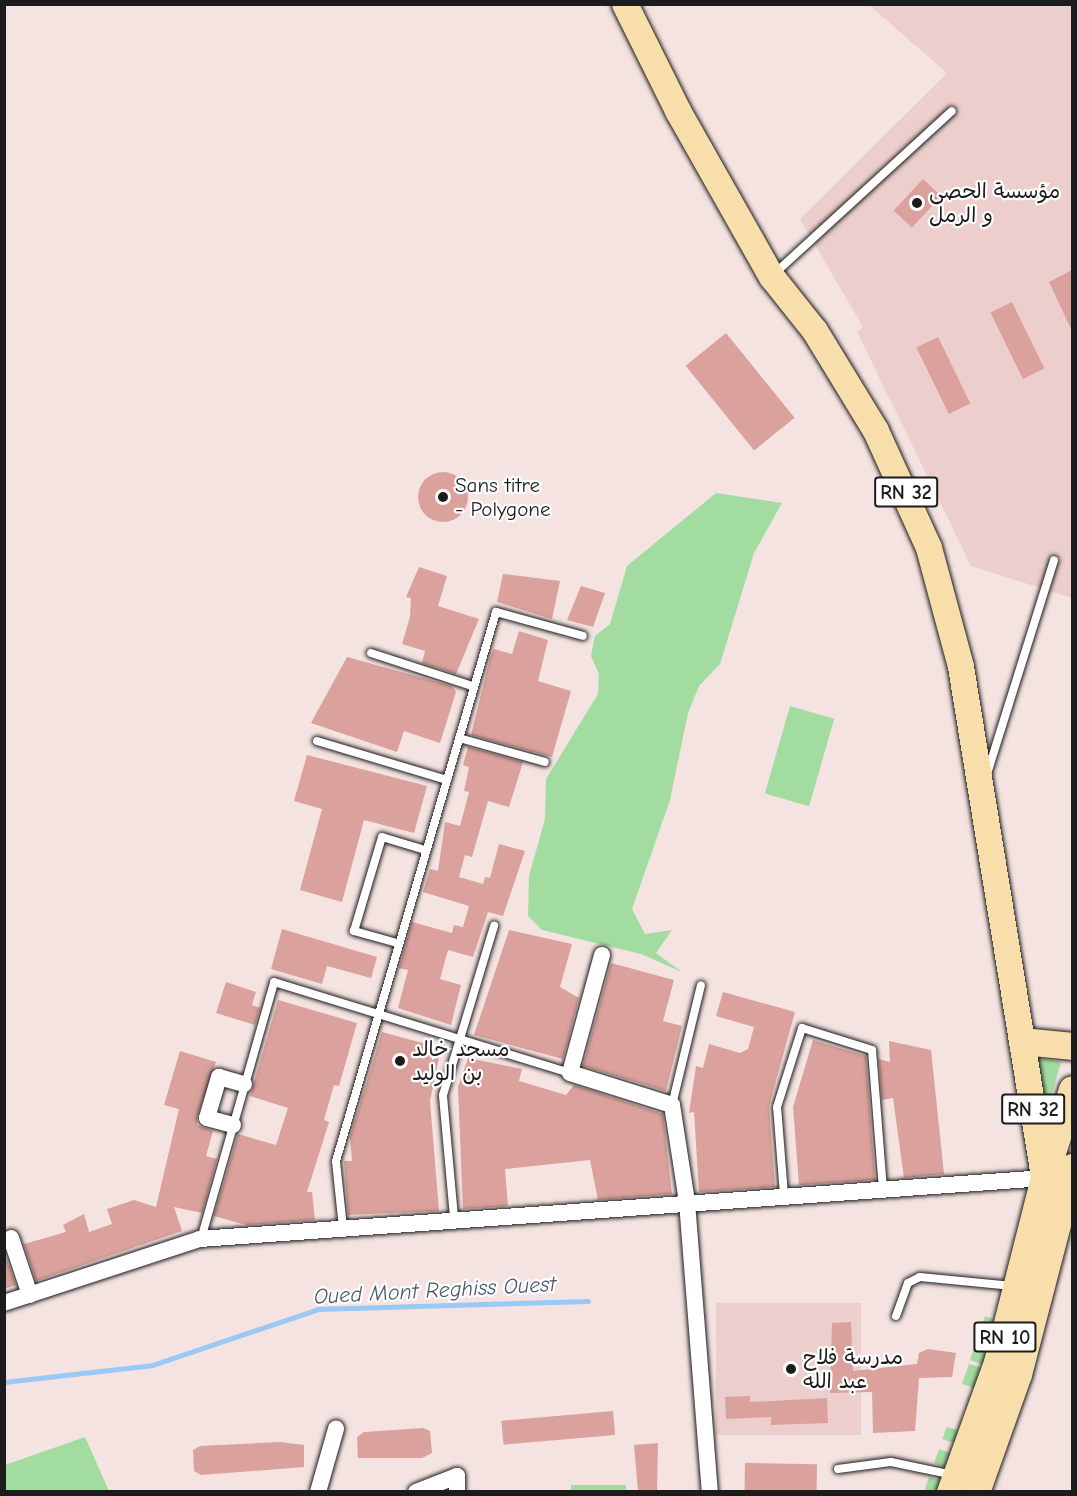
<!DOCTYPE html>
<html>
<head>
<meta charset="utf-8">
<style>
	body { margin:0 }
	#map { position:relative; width:1077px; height:1496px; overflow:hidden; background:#f4e3e1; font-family:"Comic Neue","Playpen Sans Arabic",sans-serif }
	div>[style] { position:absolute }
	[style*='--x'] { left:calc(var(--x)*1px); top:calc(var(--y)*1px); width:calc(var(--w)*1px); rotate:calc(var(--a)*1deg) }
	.built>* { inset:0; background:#eccfcc; transform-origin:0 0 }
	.green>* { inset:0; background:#a3dca1; transform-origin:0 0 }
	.stream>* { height:4.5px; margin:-2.25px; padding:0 2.25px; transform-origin:2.25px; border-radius:2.25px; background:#99c9f5 }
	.building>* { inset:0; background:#dba19c; transform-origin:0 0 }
	.round { border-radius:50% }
	.roads { filter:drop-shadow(0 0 2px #1c1c1c) drop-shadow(0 0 2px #1c1c1c) }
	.service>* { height:8px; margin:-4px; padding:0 4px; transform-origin:4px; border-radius:4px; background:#fff }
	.minor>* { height:16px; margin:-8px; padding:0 8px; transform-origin:8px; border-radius:8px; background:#fff }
	.primary>* { height:26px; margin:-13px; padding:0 13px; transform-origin:13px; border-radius:13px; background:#f8deab }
	.trunk>* { height:27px; margin:-13.5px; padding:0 13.5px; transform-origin:13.5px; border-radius:13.5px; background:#f8deab }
	.dots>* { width:16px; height:16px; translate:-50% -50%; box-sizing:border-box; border:3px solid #fff; border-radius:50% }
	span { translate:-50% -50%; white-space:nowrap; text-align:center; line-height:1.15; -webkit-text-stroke:4.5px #fff; paint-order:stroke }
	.shield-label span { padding:2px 4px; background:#fff; border:2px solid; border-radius:4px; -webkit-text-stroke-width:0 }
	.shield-label { font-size:20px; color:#1c1c1c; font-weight:700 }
	.poi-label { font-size:21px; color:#1c1c1c }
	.left { translate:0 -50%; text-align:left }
	.water-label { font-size:22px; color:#485968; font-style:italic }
	.frame { position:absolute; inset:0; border:6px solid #1c1c1c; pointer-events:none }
</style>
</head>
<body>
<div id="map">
	<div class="built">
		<i style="clip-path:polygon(869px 5px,1072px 5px,1072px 598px,971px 566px,857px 332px,863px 327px,800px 219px,947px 73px)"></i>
		<i style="left:861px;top:1303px;width:132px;height:145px;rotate:90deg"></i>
	</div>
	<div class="green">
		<i style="clip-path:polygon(716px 493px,782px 503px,754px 553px,720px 664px,699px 686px,688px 713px,670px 800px,632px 909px,645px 934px,672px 930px,656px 953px,682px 972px,641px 954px,542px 930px,528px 916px,529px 876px,545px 819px,546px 779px,598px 694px,599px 674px,591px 656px,595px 636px,610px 624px,627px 566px)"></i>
		<i style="left:790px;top:706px;width:46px;height:91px;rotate:16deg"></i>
		<i style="clip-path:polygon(1030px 1057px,1061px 1062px,1049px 1105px,1038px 1104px)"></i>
		<i style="left:985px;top:1316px;width:12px;height:21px;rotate:20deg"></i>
		<i style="clip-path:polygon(977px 1339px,989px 1344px,984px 1365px,970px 1360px)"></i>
		<i style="clip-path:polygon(969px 1364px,983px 1368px,978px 1389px,962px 1384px)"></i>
		<i style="clip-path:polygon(947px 1427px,965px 1432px,960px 1445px,942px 1439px)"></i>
		<i style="clip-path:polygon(85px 1437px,109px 1491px,5px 1491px,5px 1465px)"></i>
		<i style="left:939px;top:1449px;width:18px;height:15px;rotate:19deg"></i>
		<i style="clip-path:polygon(929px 1477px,945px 1482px,941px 1491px,924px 1492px)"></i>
		<i style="left:571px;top:1485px;width:55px;height:6px"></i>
	</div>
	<div class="stream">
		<i style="--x:4;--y:1382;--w:150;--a:-6.5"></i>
		<i style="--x:153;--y:1365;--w:174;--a:-18.7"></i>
		<i style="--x:318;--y:1309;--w:270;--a:-1.7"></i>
	</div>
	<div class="building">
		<i style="left:923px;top:179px;width:25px;height:43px;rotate:43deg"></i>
		<i style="clip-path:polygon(1072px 270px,1072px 331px,1049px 282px)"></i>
		<i style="left:1012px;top:302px;width:74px;height:24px;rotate:64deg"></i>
		<i style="left:726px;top:333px;width:109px;height:52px;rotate:51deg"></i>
		<i style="left:938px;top:337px;width:74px;height:24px;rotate:64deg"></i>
		<i class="round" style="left:418px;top:472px;width:50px;height:50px"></i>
		<i style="clip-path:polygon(419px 567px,447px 576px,438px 606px,479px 619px,456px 674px,422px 663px,425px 651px,402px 644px,410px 617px,411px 598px,406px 597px)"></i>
		<i style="clip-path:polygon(503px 574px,560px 581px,552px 619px,497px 602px)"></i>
		<i style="clip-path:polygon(581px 586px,605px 593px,593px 627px,567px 620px)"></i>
		<i style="clip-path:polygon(519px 631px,548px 640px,538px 681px,571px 691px,552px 757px,471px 735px,491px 654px,494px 649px,512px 654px)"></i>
		<i style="clip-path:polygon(347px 657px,452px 686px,456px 692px,440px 743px,404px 731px,397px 752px,311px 723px)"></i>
		<i style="clip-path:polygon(468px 747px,523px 762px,509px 807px,488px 801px,472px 857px,465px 855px,459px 877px,483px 884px,485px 877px,490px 878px,499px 844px,525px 851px,503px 916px,488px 912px,473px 957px,448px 950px,440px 979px,461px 985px,451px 1025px,398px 1008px,408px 970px,399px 968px,412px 922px,452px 933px,454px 925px,463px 927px,469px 906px,423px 892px,430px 869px,438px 871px,445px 822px,460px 826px,469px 792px,464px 791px,469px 767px,463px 765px)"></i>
		<i style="clip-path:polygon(307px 755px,427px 786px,414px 833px,364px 820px,342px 902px,300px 890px,322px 809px,294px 801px)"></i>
		<i style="clip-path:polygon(282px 929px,377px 957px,371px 978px,327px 966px,322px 984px,271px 969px)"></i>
		<i style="clip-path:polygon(509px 930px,572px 944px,560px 987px,579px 998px,563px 1059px,474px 1035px)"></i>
		<i style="clip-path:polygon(611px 963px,674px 980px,663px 1021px,682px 1026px,666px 1091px,583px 1066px)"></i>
		<i style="clip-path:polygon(226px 982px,256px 992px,252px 1005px,260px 1008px,255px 1025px,216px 1013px)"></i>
		<i style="clip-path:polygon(723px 992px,795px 1012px,769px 1106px,775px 1187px,699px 1192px,694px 1112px,689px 1113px,696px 1066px,703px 1068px,709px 1044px,740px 1053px,748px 1049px,754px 1027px,716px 1016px)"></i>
		<i style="clip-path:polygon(278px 1000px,357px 1023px,339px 1086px,334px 1085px,324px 1120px,329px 1122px,307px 1192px,312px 1192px,315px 1220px,246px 1225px,214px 1216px,238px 1134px,276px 1145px,288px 1108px,250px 1096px)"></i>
		<i style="clip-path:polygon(382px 1032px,430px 1045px,428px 1055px,439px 1058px,430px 1101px,439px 1211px,348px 1215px,344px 1161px,352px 1161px,350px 1137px)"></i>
		<i style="clip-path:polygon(813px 1040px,866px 1056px,875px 1180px,799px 1185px,793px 1107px)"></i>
		<i style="clip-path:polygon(889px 1041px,931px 1050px,944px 1174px,904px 1178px,893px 1098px,882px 1100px,879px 1059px,890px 1062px)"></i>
		<i style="clip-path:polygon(180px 1051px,216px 1062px,197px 1116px,197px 1125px,213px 1131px,206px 1156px,217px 1159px,202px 1213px,174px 1207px,182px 1231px,36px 1281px,24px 1244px,66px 1232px,63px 1225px,84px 1214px,89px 1232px,112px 1224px,107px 1209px,134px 1200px,156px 1207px,179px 1109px,164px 1105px)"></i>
		<i style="clip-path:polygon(468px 1058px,522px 1069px,519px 1081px,566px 1095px,574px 1085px,663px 1114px,672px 1194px,598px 1200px,590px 1160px,505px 1169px,508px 1206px,463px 1209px,458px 1087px)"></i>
		<i style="clip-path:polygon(4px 1252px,16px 1285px,4px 1289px)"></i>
		<i style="clip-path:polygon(851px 1322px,853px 1371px,917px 1364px,919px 1353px,928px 1349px,956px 1353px,952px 1377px,919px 1378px,915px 1431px,873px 1433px,872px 1392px,830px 1393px,832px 1323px)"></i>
		<i style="clip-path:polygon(750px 1396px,750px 1402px,827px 1398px,828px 1423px,771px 1425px,771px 1417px,726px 1419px,725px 1397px)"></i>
		<i style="left:613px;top:1411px;width:24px;height:112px;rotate:85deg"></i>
		<i style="clip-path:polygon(423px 1428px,430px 1431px,432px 1453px,422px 1458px,358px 1458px,357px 1437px,364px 1432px)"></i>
		<i style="clip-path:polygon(280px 1442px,304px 1445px,304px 1467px,201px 1475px,194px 1471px,193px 1450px,200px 1446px)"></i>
		<i style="clip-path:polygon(658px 1443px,657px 1491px,638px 1491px,634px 1445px)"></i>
		<i style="left:745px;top:1463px;width:72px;height:28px;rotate:1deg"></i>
	</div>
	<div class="roads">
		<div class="service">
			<i style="--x:774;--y:274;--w:241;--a:-42.5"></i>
			<i style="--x:371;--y:653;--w:106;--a:18.1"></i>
			<i style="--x:459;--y:738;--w:89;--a:15.6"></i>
			<i style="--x:317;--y:741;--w:136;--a:16.7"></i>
			<i style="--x:987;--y:774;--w:224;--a:-72.6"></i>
			<i style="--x:397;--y:943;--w:45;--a:-164.4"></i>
			<i style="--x:354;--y:931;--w:98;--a:-73.4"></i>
			<i style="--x:382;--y:837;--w:45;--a:16.8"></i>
			<i style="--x:672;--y:1105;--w:123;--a:-76.4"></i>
			<i style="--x:784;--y:1195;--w:88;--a:-94.5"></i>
			<i style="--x:777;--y:1107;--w:83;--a:-72.4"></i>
			<i style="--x:802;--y:1028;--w:73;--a:17.4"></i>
			<i style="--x:872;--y:1050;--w:139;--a:85.5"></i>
			<i style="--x:454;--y:1217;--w:122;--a:-95.2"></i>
			<i style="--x:443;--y:1095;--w:177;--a:-73.2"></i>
			<i style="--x:343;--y:1228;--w:67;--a:-96"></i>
			<i style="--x:336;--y:1161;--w:572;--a:-73.75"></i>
			<i style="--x:496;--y:612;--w:90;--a:15.4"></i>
			<i style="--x:201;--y:1239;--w:267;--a:-74.1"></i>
			<i style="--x:274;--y:982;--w:310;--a:17.1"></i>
			<i style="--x:896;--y:1316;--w:35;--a:-70"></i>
			<i style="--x:908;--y:1283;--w:13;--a:-27"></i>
			<i style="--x:920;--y:1277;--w:93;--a:5.5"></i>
			<i style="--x:838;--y:1469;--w:53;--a:-7.5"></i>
			<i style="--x:891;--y:1462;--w:63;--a:11.8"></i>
		</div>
		<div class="minor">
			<i style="--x:602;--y:955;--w:122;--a:105.2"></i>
			<i style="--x:570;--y:1073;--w:107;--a:17.4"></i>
			<i style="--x:672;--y:1105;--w:98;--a:81.2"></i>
			<i style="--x:687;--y:1202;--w:291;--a:85.5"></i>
			<i style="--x:233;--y:1125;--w:27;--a:-165"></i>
			<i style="--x:207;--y:1118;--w:43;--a:-73.7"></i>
			<i style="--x:219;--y:1077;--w:26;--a:16"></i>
			<i style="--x:11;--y:1238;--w:60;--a:71.6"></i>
			<i style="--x:4;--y:1303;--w:206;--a:-18.1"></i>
			<i style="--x:200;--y:1239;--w:846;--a:-4.13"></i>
			<i style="--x:318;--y:1492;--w:66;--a:-74.1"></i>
			<i style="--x:416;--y:1492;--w:44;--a:-21.3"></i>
			<i style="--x:457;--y:1476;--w:16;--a:90"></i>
		</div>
		<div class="primary">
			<i style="--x:625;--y:4;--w:119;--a:63.6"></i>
			<i style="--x:678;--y:111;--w:191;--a:60.5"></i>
			<i style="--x:772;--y:277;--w:69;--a:51.5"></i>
			<i style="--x:815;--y:331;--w:117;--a:58.6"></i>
			<i style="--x:876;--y:431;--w:128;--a:65.6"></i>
			<i style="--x:929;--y:548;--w:123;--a:74.9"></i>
			<i style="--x:961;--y:667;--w:523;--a:80.75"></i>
		</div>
		<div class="trunk">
			<i style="--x:1022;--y:1041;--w:50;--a:5.7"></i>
			<i style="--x:950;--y:1492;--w:138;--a:-70.1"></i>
			<i style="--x:997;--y:1362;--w:190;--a:-75.7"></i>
			<i style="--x:1044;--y:1178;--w:93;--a:-72.5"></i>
			<i style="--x:976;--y:1492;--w:125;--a:-70.4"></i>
			<i style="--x:1018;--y:1374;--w:214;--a:-75.4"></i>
		</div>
	</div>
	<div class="dots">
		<i style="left:917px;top:203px;background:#1c1c1c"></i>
		<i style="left:443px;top:497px;background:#1c1c1c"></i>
		<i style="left:400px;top:1061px;background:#1c1c1c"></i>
		<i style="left:791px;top:1369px;background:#1c1c1c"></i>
	</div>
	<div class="shield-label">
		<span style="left:906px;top:492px">RN 32</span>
		<span style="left:1033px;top:1109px">RN 32</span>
		<span style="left:1005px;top:1337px">RN 10</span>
	</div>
	<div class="poi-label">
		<span class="left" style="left:929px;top:203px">مؤسسة الحصى<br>و الرمل</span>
		<span class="left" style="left:455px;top:497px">Sans titre<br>- Polygone</span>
		<span class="left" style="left:412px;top:1061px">مسجد خالد<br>بن الوليد</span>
		<span class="left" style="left:803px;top:1369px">مدرسة فلاح<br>عبد الله</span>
	</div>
	<div class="water-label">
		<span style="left:435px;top:1291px;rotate:-3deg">Oued Mont Reghiss Ouest</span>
	</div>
	<div class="frame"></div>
</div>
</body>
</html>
